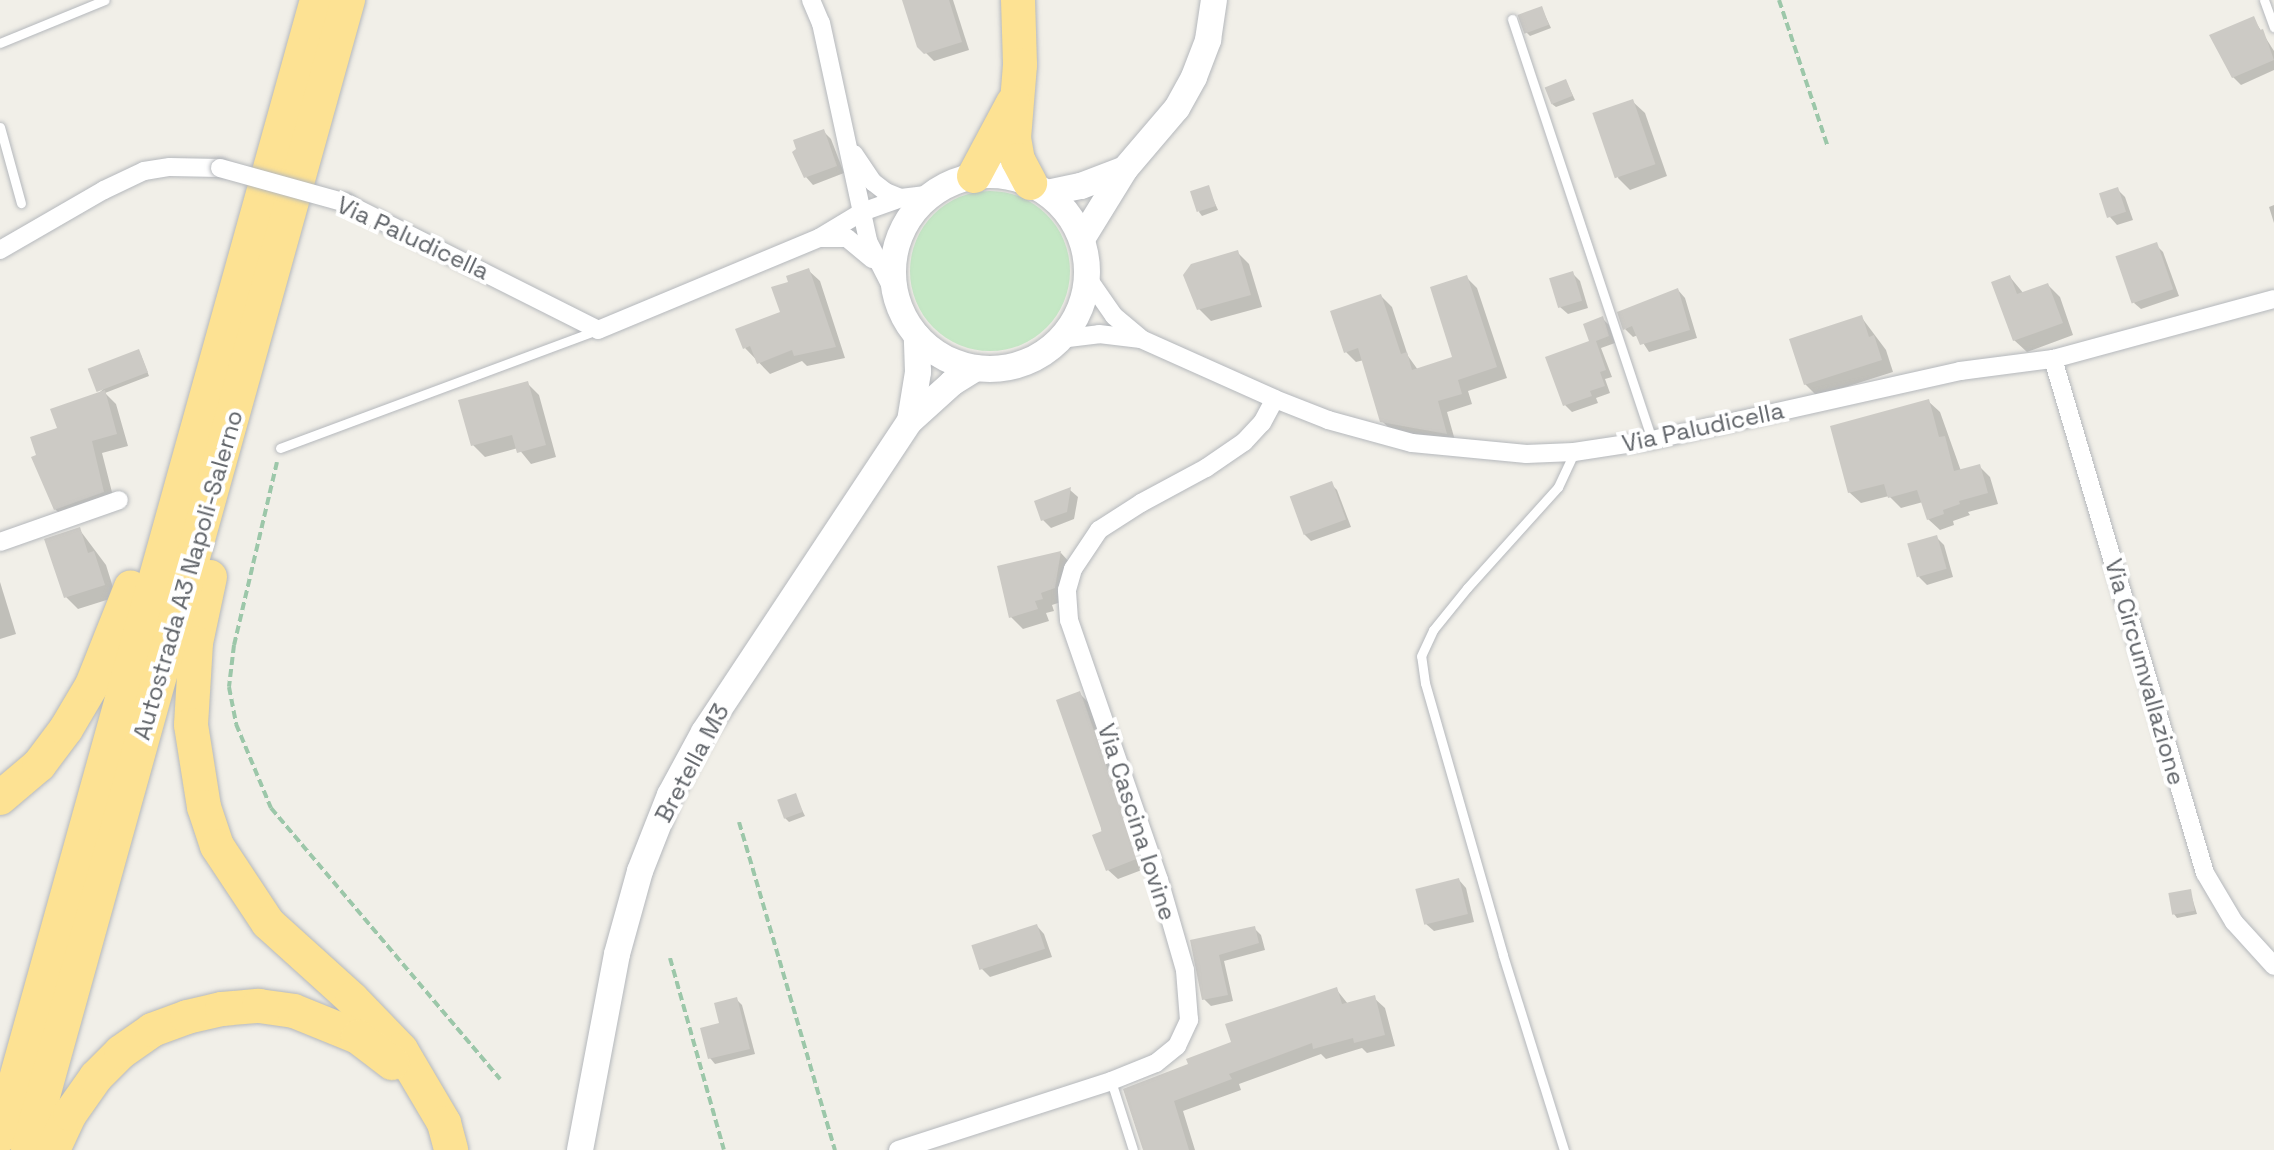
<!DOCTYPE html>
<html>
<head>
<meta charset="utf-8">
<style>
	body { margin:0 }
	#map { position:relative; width:2274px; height:1150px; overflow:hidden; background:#f1efe8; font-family:"Space Grotesk",sans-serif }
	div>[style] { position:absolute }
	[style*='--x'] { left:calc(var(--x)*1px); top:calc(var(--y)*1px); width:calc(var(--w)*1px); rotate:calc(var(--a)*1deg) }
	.green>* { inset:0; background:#c5e8c5 }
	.round { border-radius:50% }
	.shadow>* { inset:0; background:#0003 }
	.building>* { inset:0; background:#cccac5; transform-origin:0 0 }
	.path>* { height:4px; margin-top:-2px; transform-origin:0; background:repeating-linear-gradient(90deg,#9cc7a9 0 8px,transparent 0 12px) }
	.roads { filter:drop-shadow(0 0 2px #b5b8bc) drop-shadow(0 0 2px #b5b8bc) }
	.lane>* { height:9px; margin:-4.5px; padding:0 4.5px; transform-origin:4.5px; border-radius:4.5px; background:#fff }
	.street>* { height:18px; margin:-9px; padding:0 9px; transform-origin:9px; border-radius:9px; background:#fff }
	.secondary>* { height:26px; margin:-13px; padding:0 13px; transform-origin:13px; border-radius:13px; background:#fff }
	.secondary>.ring { margin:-13px; padding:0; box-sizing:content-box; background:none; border:26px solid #fff; border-radius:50% }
	.highway>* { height:34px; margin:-17px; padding:0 17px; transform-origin:17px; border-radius:17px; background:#fde293 }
	.bridges { filter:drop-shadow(0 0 2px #b5b8bc) drop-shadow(0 0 2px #b5b8bc) }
	.street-bridge>* { height:18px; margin:-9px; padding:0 9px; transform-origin:9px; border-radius:9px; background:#fff }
	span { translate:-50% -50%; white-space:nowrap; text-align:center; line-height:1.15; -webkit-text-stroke:8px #fff; paint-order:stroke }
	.street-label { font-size:24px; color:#5f6368 }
</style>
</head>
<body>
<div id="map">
	<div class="green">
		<i class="round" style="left:910px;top:191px;width:160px;height:160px"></i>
	</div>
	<div class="shadow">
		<i style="clip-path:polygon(918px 0,953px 0,969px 50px,934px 61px,919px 46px)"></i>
		<i style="clip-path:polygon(1542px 9px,1551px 28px,1530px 36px,1526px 32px)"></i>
		<i style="clip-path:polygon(2253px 18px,2274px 51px,2274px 70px,2241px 85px,2233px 77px)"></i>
		<i style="clip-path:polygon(1566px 81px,1575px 100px,1556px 107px,1552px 104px)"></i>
		<i style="clip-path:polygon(1632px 101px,1645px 113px,1667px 176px,1630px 190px,1618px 178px)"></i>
		<i style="clip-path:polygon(823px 131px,831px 139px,844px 173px,813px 185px,806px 177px)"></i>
		<i style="clip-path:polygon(1208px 188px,1218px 210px,1202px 216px,1199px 212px)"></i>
		<i style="clip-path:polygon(2117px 189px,2125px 197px,2133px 220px,2117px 225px,2110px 217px)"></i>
		<i style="clip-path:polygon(2274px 205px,2274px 223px,2269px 207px)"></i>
		<i style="clip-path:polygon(2156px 245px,2163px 252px,2179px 296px,2141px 309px,2134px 303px)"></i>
		<i style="clip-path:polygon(1237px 252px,1249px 264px,1262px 307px,1211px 321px,1199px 309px)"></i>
		<i style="clip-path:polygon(808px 270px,820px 281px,845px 358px,807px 366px,802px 361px,770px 374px,745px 348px,782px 314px,790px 283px)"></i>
		<i style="clip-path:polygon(1572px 273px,1580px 281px,1588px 308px,1568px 314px,1560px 307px)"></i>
		<i style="clip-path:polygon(2010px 277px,2024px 294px,2048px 285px,2060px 297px,2073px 335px,2027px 352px,2014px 340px)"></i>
		<i style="clip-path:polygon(1467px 278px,1477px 288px,1507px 378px,1468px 391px,1472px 404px,1447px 412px,1456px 444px,1393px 432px,1382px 421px,1364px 360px,1356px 362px,1346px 352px,1381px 296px,1392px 307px,1408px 356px,1418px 370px,1455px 358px)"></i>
		<i style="clip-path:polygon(1678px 290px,1685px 298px,1697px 338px,1649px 352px,1638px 335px,1633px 337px,1625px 329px)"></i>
		<i style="clip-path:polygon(1602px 318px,1609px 325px,1615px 343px,1601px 348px,1612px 377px,1605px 379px,1610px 393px,1596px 398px,1598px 403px,1572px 412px,1565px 405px)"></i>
		<i style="clip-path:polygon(1862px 318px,1886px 350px,1893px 372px,1817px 396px,1805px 384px)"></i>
		<i style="clip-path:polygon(141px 355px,149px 376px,105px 393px,116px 404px,128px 446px,102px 453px,115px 504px,67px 521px,55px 509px,59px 429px)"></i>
		<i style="clip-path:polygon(527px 383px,539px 395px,556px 457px,531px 464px,518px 448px,485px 457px,473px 445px)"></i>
		<i style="clip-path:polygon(1928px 401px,1940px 412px,1961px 471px,1979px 466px,1990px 477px,1998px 504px,1968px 512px,1970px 515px,1953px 521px,1954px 525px,1940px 530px,1928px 519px,1923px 502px,1901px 508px,1889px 496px,1861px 503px,1849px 492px)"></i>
		<i style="clip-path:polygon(1331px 484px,1337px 490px,1351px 527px,1311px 541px,1305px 535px,1293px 498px)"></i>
		<i style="clip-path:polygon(1070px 490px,1078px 497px,1074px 519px,1051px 528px,1043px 520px,1036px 503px)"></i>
		<i style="clip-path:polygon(79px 529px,106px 565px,116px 597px,78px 609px,66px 597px)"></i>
		<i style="clip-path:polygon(1937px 538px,1944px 545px,1953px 577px,1927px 585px,1919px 577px)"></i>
		<i style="clip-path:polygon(1061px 553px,1072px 565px,1067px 600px,1052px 605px,1054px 611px,1046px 613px,1049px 621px,1023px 629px,1011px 617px,999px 568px)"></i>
		<i style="clip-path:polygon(0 582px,16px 634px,0 639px)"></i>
		<i style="clip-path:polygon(1079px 693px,1089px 703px,1147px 868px,1118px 879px,1108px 870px)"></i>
		<i style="clip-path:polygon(795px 796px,805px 816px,789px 822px,785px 818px)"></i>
		<i style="clip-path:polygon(1459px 880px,1466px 888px,1474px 922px,1434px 931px,1426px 924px)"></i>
		<i style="clip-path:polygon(2190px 891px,2197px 914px,2177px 918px,2174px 914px)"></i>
		<i style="clip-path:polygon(1037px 926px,1044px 934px,1052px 957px,990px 977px,982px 969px,975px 947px)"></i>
		<i style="clip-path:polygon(1254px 928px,1261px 935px,1265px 950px,1224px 961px,1233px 1001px,1211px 1006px,1204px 999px,1192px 942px)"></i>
		<i style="clip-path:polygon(1336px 989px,1348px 1004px,1374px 998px,1385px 1008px,1395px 1046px,1367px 1053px,1362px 1048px,1326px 1059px,1321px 1054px,1239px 1084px,1241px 1090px,1183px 1111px,1195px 1150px,1145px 1150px,1190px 1066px,1234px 1043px,1227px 1026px)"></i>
		<i style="clip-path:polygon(737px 1000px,742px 1005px,755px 1054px,715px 1064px,710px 1058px,721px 1025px)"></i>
	</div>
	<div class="building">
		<i style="clip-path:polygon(902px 0,949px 0,962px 42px,924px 54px,917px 47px)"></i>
		<i style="left:1542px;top:6px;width:20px;height:26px;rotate:70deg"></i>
		<i style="clip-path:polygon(2254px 16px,2260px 30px,2263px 29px,2274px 60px,2232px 78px,2209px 35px)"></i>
		<i style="left:1566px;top:79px;width:18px;height:23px;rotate:68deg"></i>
		<i style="left:1633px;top:99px;width:69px;height:43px;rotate:71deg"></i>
		<i style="clip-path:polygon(824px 129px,837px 166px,804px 178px,792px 152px,796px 149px,793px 140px)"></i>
		<i style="left:1209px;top:185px;width:22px;height:20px;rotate:72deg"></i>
		<i style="left:2118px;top:187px;width:26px;height:20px;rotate:72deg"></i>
		<i style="left:2157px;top:242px;width:50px;height:44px;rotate:71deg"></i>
		<i style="clip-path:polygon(1238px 250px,1251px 295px,1197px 310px,1183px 275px,1191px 264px)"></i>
		<i style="clip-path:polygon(809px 268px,836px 347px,794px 356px,792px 350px,757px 364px,750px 346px,743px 349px,735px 329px,780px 312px,771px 287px,788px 282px,786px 276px)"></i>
		<i style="left:1573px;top:271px;width:31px;height:25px;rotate:73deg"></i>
		<i style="clip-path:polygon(1467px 275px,1497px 367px,1458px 380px,1462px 394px,1438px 401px,1447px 434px,1380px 422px,1358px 348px,1344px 353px,1330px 311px,1381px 294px,1401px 354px,1407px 352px,1412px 370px,1452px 357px,1430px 287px)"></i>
		<i style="clip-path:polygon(2010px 275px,2017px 294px,2048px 283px,2063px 323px,2013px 341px,1991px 282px)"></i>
		<i style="clip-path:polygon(1678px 288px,1690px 330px,1640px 345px,1632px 326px,1623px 330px,1617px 312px)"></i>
		<i style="clip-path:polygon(1862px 315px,1869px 337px,1874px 335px,1882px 360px,1804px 385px,1789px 339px)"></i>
		<i style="clip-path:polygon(1603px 316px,1609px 336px,1596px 341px,1606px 370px,1600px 372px,1605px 386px,1590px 391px,1592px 396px,1563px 406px,1545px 357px,1589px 341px,1583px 324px)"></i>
		<i style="left:139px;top:349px;width:25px;height:55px;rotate:69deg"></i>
		<i style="clip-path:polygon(528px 381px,546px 445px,517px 453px,512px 435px,471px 446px,458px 400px)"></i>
		<i style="clip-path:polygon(105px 390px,117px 434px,92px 441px,104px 492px,54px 510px,31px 457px,36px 455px,30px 437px,57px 428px,50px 409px)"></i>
		<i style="clip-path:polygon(1929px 399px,1939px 437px,1945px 436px,1954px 471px,1980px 464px,1988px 493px,1959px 501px,1960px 504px,1943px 510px,1944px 514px,1927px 520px,1917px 490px,1888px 498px,1884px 484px,1848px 493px,1830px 426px)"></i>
		<i style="left:1332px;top:481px;width:41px;height:45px;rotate:70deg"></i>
		<i style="clip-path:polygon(1071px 487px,1067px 512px,1041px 521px,1034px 501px)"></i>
		<i style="clip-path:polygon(80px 527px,88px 553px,94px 551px,105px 585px,64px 598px,44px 539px)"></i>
		<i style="left:1937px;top:535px;width:35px;height:31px;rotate:74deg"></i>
		<i style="clip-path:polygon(1061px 551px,1055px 588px,1041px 593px,1043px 599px,1035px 601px,1038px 609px,1009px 618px,997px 566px)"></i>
		<i style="clip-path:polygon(1080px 691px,1139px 858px,1106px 871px,1092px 835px,1102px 831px,1056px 700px)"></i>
		<i style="left:796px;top:793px;width:20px;height:20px;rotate:70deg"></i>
		<i style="left:1459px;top:878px;width:37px;height:45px;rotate:76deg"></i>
		<i style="left:2191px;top:889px;width:22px;height:23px;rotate:80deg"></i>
		<i style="left:1037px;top:924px;width:26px;height:69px;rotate:72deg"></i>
		<i style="clip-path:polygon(1255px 926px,1259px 943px,1219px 955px,1228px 995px,1202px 1000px,1190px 940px)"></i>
		<i style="clip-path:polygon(1337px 987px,1342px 1004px,1375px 995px,1385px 1035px,1354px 1043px,1353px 1038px,1313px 1049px,1312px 1043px,1229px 1074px,1232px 1079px,1174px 1101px,1189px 1150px,1143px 1150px,1123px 1089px,1188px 1064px,1186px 1059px,1231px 1042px,1225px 1024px)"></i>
		<i style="clip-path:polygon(737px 997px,750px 1049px,708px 1059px,700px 1028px,719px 1023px,714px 1003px)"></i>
	</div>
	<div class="path">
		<i style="--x:1779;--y:0;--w:155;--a:71.6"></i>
		<i style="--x:277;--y:462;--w:188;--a:103.2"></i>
		<i style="--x:234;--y:645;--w:42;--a:96.8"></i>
		<i style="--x:229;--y:687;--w:38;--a:79"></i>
		<i style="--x:236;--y:724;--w:91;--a:67.4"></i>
		<i style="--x:271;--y:808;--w:355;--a:49.8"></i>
		<i style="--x:739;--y:822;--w:342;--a:73.7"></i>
		<i style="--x:670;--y:958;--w:199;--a:74.3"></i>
	</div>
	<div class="roads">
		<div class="lane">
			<i style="--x:2264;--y:0;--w:29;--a:70"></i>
			<i style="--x:1512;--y:19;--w:444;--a:71.6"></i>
			<i style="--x:0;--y:43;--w:113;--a:-22.3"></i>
			<i style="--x:0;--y:127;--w:79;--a:74.6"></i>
			<i style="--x:280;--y:448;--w:336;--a:-20.4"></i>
			<i style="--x:1111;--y:1081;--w:72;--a:72.3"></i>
			<i style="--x:1564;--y:1150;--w:204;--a:-107.4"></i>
			<i style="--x:1503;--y:955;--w:283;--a:-106"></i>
			<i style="--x:1425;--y:683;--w:27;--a:-98"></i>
			<i style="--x:1421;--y:656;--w:29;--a:-65"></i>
			<i style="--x:1433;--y:630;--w:54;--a:-51"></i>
			<i style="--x:1467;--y:588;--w:136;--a:-48"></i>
			<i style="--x:1558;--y:487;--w:38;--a:-65"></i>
		</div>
		<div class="street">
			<i style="--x:811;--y:0;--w:25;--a:67"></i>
			<i style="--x:821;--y:23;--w:223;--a:77.8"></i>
			<i style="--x:868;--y:241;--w:62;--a:63"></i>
			<i style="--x:854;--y:154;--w:34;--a:56"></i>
			<i style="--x:873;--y:182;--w:16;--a:38"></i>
			<i style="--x:886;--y:192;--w:16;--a:22"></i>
			<i style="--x:901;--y:198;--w:31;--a:-7"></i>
			<i style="--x:346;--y:203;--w:282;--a:26.7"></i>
			<i style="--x:598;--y:330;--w:239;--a:-22.6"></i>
			<i style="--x:819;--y:238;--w:50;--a:-31.2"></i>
			<i style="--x:862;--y:212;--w:41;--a:-19.7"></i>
			<i style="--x:819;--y:238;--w:28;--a:0"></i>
			<i style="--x:847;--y:238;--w:33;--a:40"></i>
			<i style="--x:0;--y:250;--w:120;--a:-30"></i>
			<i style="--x:104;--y:190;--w:44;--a:-25.4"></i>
			<i style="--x:144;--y:171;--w:26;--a:-9"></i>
			<i style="--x:170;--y:167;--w:50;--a:1.1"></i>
			<i style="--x:1087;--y:277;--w:47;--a:55.3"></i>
			<i style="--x:1114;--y:316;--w:35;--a:40"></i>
			<i style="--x:1141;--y:339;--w:147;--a:24.1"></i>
			<i style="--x:1275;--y:399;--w:57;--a:21.6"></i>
			<i style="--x:1328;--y:420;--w:87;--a:15.3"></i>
			<i style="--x:1412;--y:443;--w:115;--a:5.5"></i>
			<i style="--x:1526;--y:454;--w:48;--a:-2.4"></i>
			<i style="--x:1574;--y:452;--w:79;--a:-8.7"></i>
			<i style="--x:1652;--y:440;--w:316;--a:-12.6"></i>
			<i style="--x:1960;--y:371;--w:94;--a:-7.4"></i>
			<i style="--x:2053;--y:359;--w:229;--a:-15.2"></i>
			<i style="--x:1060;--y:339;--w:39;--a:-7"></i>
			<i style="--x:1099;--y:334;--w:42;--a:6.8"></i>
			<i style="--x:2053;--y:359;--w:536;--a:73.53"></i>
			<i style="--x:2205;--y:873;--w:57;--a:59.4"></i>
			<i style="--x:2234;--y:922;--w:59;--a:47.7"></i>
			<i style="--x:0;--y:542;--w:126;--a:-19.4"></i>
			<i style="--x:898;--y:1150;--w:224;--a:-17.9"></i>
			<i style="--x:1111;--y:1081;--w:48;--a:-21.8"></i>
			<i style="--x:1156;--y:1063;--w:27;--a:-39"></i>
			<i style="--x:1177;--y:1046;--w:29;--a:-65"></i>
			<i style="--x:1189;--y:1020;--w:50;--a:-94.6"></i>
			<i style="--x:1185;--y:970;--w:94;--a:-106.1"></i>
			<i style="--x:1159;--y:880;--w:275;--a:-109.1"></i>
			<i style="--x:1069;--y:620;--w:30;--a:-94"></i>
			<i style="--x:1067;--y:590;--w:22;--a:-74"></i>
			<i style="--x:1073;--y:569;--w:47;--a:-56.3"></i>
			<i style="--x:1099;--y:530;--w:50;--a:-32.7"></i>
			<i style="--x:1141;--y:503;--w:74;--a:-28.3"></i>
			<i style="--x:1206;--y:468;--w:46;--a:-34.4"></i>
			<i style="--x:1244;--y:442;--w:26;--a:-47"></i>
			<i style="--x:1262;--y:423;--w:27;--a:-62"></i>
		</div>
		<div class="secondary">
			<i class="ring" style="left:893px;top:175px;width:168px;height:168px"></i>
			<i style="--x:1047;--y:193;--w:35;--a:-12"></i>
			<i style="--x:1081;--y:186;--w:47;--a:-21.1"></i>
			<i style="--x:1082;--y:239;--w:82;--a:-58.4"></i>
			<i style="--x:1125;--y:169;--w:80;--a:-49.6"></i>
			<i style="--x:1177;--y:108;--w:35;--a:-61"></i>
			<i style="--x:1194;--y:77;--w:40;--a:-69"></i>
			<i style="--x:1208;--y:40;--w:40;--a:-81.5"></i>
			<i style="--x:910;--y:421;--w:50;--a:-80.7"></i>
			<i style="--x:918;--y:372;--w:36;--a:-92"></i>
			<i style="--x:580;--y:1150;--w:199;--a:-79.3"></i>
			<i style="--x:617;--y:954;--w:86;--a:-74.5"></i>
			<i style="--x:640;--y:871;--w:82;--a:-68.5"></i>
			<i style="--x:670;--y:795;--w:72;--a:-61.6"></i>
			<i style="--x:704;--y:732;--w:373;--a:-56.5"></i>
			<i style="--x:910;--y:421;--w:57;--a:-42.1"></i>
			<i style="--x:952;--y:383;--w:28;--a:-32"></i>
		</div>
		<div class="highway">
			<i style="--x:1018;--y:0;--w:65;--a:88.2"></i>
			<i style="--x:1020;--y:65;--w:73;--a:94.7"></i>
			<i style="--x:1014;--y:138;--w:22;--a:80"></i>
			<i style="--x:1018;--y:160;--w:26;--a:62"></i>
			<i style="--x:974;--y:176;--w:83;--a:-61.9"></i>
			<i style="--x:210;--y:577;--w:67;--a:102"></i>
			<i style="--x:196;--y:643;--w:82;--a:93.5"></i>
			<i style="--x:191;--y:725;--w:83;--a:81"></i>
			<i style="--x:204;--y:807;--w:41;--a:71.6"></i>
			<i style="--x:217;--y:846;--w:92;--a:56.5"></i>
			<i style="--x:268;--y:923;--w:113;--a:42.1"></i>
			<i style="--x:352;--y:999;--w:71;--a:46.1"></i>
			<i style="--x:401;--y:1050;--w:85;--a:59.5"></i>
			<i style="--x:444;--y:1123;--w:28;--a:75"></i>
			<i style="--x:0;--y:798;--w:51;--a:-40.2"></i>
			<i style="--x:39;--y:765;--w:45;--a:-53.1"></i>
			<i style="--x:66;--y:729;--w:51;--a:-59.4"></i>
			<i style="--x:92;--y:685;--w:105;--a:-68.3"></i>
			<i style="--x:0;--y:1136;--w:1179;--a:-74.41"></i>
			<i style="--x:28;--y:1150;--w:1194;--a:-74.45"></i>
			<i style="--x:53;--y:1150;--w:40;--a:-65"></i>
			<i style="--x:70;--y:1114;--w:45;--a:-54.9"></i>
			<i style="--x:96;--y:1077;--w:35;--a:-45"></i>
			<i style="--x:121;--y:1052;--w:38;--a:-35"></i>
			<i style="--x:152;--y:1030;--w:37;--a:-20"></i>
			<i style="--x:187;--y:1017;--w:36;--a:-13"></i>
			<i style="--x:222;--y:1009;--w:37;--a:-5"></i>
			<i style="--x:259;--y:1006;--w:35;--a:8"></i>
			<i style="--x:294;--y:1011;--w:69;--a:22.1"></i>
			<i style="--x:358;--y:1037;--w:43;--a:37.4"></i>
		</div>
	</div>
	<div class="bridges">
		<div class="street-bridge">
			<i style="--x:220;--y:168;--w:131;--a:15.5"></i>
		</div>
	</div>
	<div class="street-label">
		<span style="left:413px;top:238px;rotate:25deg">Via Paludicella</span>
		<span style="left:1703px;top:427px;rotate:-12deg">Via Paludicella</span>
		<span style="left:188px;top:575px;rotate:-74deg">Autostrada A3 Napoli-Salerno</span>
		<span style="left:2145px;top:672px;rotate:74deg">Via Circumvallazione</span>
		<span style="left:692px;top:763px;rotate:-62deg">Bretella M3</span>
		<span style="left:1137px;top:822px;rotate:72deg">Via Cascina Iovine</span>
	</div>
</div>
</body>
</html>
